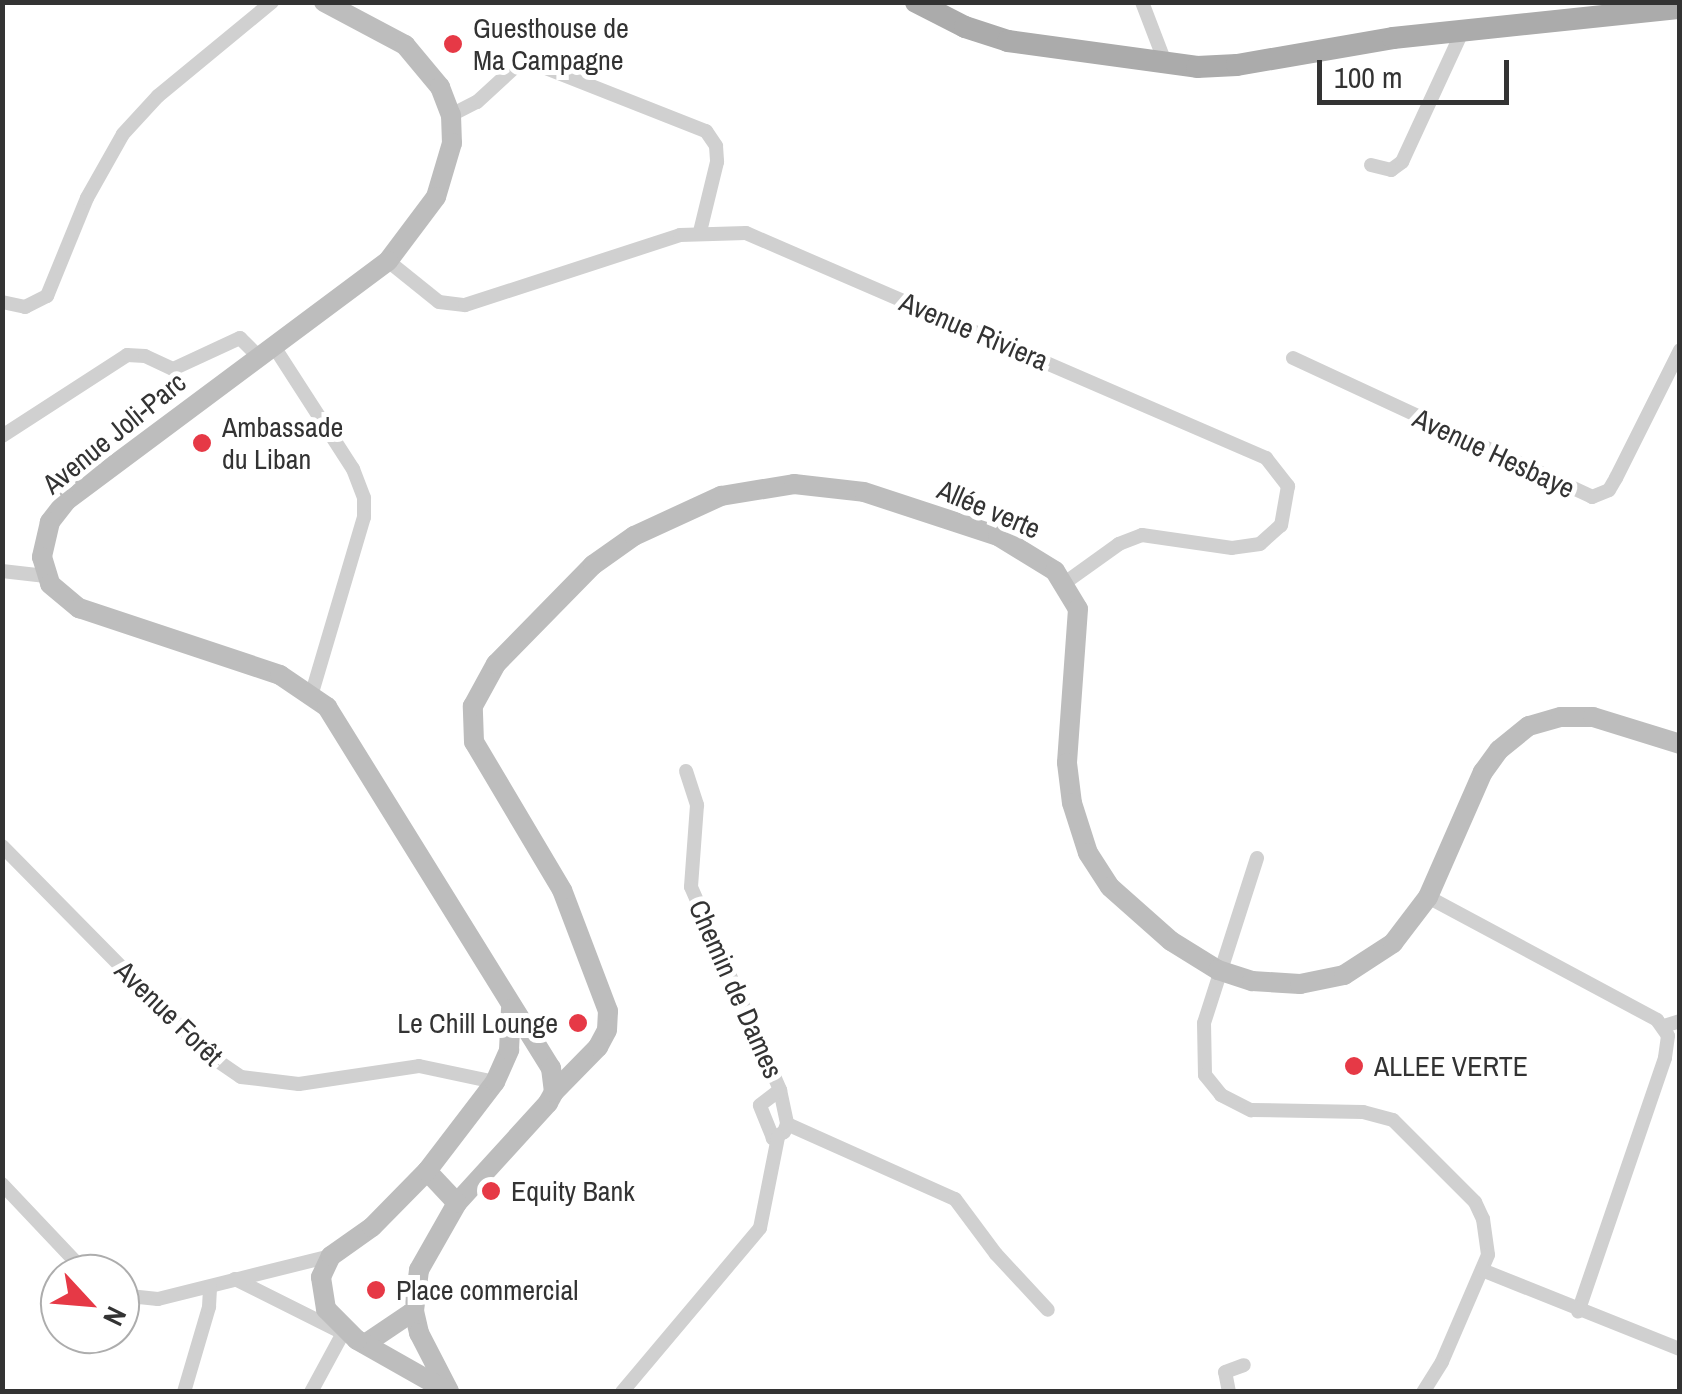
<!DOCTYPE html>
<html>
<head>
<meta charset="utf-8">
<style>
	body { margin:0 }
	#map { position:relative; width:1682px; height:1394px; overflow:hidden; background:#fff; font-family:"Archivo Narrow",sans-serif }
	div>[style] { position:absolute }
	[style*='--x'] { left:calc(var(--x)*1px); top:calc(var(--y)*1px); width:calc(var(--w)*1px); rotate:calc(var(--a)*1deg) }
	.street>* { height:14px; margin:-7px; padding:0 7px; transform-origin:7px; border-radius:7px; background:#d0d0d0 }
	.secondary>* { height:20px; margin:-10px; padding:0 10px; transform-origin:10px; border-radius:10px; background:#bdbdbd }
	.primary>* { height:22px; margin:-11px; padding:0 11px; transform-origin:11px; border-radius:11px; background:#ababab }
	.dots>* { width:28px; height:28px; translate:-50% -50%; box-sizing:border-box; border:5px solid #fff; border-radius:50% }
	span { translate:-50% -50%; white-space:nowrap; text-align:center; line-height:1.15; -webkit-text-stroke:10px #fff; paint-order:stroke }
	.poi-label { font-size:28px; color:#333 }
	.left { translate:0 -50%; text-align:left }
	.right { translate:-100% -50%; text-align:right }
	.street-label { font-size:28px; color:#333 }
	.frame { position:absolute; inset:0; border:5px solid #333; pointer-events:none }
	.north { position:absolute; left:40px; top:1254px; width:100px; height:100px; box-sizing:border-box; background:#fff; border:2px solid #adadad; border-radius:50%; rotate:116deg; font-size:28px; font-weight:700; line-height:40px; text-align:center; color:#333 }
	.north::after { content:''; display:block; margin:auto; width:35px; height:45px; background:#e63946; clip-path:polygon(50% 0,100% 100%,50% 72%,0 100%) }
	.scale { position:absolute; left:1317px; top:60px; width:192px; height:45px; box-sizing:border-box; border:5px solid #333; border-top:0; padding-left:12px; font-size:30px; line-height:35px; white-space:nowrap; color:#333; -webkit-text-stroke:8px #fff; paint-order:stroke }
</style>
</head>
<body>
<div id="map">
	<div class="street">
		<i style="--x:1142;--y:2;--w:67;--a:69.1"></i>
		<i style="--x:451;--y:115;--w:29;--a:-27"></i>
		<i style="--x:477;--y:102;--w:52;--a:-42.6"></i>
		<i style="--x:515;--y:67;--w:18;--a:-13"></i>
		<i style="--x:533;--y:63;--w:186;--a:21.5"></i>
		<i style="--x:706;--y:131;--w:18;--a:56"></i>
		<i style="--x:716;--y:146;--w:16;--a:86"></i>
		<i style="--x:717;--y:162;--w:72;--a:103.7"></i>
		<i style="--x:1371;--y:165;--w:21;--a:14"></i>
		<i style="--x:1391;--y:170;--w:14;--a:-36"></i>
		<i style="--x:1402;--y:162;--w:143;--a:-65.2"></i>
		<i style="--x:388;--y:261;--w:65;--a:38.8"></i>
		<i style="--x:439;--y:302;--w:26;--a:7"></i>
		<i style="--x:465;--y:305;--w:226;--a:-18"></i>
		<i style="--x:680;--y:235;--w:66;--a:-1.7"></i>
		<i style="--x:746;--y:233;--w:567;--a:23.4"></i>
		<i style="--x:1266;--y:458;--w:36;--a:52"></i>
		<i style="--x:1288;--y:486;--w:40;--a:100"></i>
		<i style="--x:1281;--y:525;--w:28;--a:138"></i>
		<i style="--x:1260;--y:544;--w:28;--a:172"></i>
		<i style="--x:1232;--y:548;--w:91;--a:-171.8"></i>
		<i style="--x:1142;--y:535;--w:25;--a:159"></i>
		<i style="--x:1119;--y:544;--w:65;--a:144.4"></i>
		<i style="--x:2;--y:302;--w:24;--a:12"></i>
		<i style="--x:25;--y:307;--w:25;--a:-27"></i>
		<i style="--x:47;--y:296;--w:106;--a:-67.8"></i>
		<i style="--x:87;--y:198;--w:73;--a:-60.6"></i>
		<i style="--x:123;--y:134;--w:52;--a:-47.4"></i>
		<i style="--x:158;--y:96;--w:148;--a:-39.5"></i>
		<i style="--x:273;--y:345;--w:148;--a:57.2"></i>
		<i style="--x:353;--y:469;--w:31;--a:69"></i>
		<i style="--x:364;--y:498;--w:19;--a:90"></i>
		<i style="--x:364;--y:517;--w:184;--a:106.5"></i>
		<i style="--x:1293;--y:358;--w:330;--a:24.9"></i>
		<i style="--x:1592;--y:497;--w:18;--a:-22"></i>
		<i style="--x:1609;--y:490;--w:14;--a:-60"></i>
		<i style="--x:1616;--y:478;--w:143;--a:-63.4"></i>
		<i style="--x:2;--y:436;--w:149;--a:-32.9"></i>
		<i style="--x:127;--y:355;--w:18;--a:3"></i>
		<i style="--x:145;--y:356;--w:31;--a:25"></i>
		<i style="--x:173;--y:369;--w:74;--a:-24.8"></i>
		<i style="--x:240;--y:338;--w:25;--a:45"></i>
		<i style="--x:2;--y:571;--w:44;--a:6.5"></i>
		<i style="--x:686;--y:771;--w:36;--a:72"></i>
		<i style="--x:697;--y:805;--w:82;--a:94.2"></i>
		<i style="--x:691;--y:887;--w:222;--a:66.3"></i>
		<i style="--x:2;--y:846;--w:291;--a:45.4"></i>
		<i style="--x:206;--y:1053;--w:42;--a:34.4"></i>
		<i style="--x:241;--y:1077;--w:58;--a:6.9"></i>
		<i style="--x:299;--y:1084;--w:121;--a:-8.5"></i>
		<i style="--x:419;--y:1066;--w:78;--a:11.9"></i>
		<i style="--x:1257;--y:858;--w:173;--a:107.8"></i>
		<i style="--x:1204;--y:1023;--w:52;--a:88.9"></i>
		<i style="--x:1205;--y:1075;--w:26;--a:51"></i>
		<i style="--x:1221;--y:1095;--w:34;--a:27"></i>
		<i style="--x:1251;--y:1110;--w:112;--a:1"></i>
		<i style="--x:1363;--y:1112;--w:31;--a:15"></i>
		<i style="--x:1393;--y:1120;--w:116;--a:45"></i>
		<i style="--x:1475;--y:1202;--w:19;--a:65"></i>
		<i style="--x:1483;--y:1219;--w:36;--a:82"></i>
		<i style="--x:1488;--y:1255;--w:116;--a:113.3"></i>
		<i style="--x:1442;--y:1362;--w:36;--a:122"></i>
		<i style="--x:1428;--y:897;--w:260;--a:28.2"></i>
		<i style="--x:1657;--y:1020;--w:19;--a:55"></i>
		<i style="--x:1668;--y:1036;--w:22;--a:98"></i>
		<i style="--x:1665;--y:1058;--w:268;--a:108.9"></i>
		<i style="--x:1664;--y:1026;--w:17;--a:-17"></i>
		<i style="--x:780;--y:1090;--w:35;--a:78"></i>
		<i style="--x:787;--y:1124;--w:9;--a:111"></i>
		<i style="--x:784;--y:1132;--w:13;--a:151"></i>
		<i style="--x:773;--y:1138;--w:35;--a:-112"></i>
		<i style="--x:760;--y:1105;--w:25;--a:-37"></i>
		<i style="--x:787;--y:1124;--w:184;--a:24.1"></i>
		<i style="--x:955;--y:1199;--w:69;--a:53.3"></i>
		<i style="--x:996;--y:1254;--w:76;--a:47.1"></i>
		<i style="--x:2;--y:1184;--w:124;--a:46.6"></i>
		<i style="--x:1482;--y:1270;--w:213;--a:21.8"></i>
		<i style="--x:235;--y:1279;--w:119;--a:26.6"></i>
		<i style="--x:120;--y:1295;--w:38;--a:6"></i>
		<i style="--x:158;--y:1299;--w:178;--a:-14"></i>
		<i style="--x:184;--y:1392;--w:89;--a:-73.6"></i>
		<i style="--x:209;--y:1307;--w:20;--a:-87"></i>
		<i style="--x:311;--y:1392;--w:67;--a:-61.5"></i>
		<i style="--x:622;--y:1392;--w:214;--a:-49.9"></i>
		<i style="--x:760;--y:1228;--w:93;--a:-78.8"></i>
		<i style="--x:1229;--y:1392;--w:20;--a:-101"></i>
		<i style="--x:1225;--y:1372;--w:20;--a:-20"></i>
	</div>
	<div class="secondary">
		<i style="--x:324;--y:2;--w:92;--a:28"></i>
		<i style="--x:405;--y:45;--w:55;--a:50.2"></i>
		<i style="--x:440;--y:87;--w:30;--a:69"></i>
		<i style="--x:451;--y:115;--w:28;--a:88"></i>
		<i style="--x:452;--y:143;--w:56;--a:106.5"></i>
		<i style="--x:436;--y:197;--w:80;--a:126.9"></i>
		<i style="--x:388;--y:261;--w:400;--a:143.3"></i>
		<i style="--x:67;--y:500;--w:28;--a:128"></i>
		<i style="--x:50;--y:522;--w:36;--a:103"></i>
		<i style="--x:42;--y:557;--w:28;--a:73"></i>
		<i style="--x:50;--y:584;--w:38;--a:40"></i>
		<i style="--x:79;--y:608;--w:212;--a:18.4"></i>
		<i style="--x:280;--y:675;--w:57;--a:34.2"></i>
		<i style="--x:327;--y:707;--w:425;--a:58.2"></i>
		<i style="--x:551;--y:1068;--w:24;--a:83"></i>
		<i style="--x:554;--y:1092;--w:13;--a:119"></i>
		<i style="--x:548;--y:1103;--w:135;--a:132.3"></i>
		<i style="--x:457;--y:1203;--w:77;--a:119.6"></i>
		<i style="--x:419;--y:1270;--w:41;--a:97"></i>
		<i style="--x:414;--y:1311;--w:23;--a:77"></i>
		<i style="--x:419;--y:1333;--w:65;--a:62.7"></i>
		<i style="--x:554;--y:1092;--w:63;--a:-45.6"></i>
		<i style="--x:598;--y:1047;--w:19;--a:-62"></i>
		<i style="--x:607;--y:1030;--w:19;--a:-87"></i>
		<i style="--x:608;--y:1011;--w:129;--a:-110.8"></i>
		<i style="--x:562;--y:890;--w:172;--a:-120.7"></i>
		<i style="--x:474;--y:742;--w:36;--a:-92"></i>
		<i style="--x:473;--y:706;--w:48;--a:-61.3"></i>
		<i style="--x:496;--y:664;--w:139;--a:-45.6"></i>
		<i style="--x:593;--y:565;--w:50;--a:-35.3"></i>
		<i style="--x:634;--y:536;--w:96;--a:-24.7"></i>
		<i style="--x:721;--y:496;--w:74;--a:-9.3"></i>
		<i style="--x:794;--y:484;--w:70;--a:6.5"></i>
		<i style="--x:864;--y:492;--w:141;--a:18.2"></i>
		<i style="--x:998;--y:536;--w:67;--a:31.6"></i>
		<i style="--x:1055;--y:571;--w:44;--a:58.8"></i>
		<i style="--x:1078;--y:609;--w:154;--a:94.1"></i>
		<i style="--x:1067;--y:763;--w:40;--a:82.9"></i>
		<i style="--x:1072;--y:803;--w:52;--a:72.3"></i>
		<i style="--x:1088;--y:853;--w:40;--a:57.1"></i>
		<i style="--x:1110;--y:887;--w:81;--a:41.5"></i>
		<i style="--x:1171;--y:941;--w:55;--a:31.7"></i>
		<i style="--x:1218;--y:970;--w:36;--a:18"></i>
		<i style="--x:1252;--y:981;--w:48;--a:3.6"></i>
		<i style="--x:1300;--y:984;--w:45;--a:-11.6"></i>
		<i style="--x:1344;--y:975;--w:59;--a:-33.1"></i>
		<i style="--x:1393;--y:943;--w:58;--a:-52.7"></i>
		<i style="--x:1428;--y:897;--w:137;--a:-66.3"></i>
		<i style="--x:1483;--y:772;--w:27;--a:-54"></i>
		<i style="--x:1499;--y:750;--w:38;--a:-39"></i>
		<i style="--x:1529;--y:726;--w:33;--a:-16"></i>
		<i style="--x:1561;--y:717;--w:32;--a:0"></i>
		<i style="--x:1593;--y:717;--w:91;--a:17.2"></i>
		<i style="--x:427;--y:1171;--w:44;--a:46.8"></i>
		<i style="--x:365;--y:1344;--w:59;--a:-34"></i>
		<i style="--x:449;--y:1392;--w:106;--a:-150.5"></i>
		<i style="--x:357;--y:1340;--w:44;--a:-135"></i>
		<i style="--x:326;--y:1309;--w:32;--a:-99"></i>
		<i style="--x:321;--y:1277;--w:23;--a:-65"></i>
		<i style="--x:331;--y:1256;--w:50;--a:-35.3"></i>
		<i style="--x:372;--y:1227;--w:78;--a:-45.5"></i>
		<i style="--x:427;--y:1171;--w:112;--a:-52.6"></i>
		<i style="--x:495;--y:1082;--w:35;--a:-66"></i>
		<i style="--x:509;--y:1050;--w:41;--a:-87.2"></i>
	</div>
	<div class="primary">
		<i style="--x:916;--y:2;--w:55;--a:27"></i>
		<i style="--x:965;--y:27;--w:45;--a:18"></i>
		<i style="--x:1008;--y:41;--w:191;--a:7.8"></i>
		<i style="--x:1197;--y:67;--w:40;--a:-2.9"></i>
		<i style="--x:1237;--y:65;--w:158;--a:-9.8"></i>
		<i style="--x:1393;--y:38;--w:289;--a:-6"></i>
	</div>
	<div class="dots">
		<i style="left:453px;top:44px;background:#e63946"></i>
		<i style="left:202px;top:443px;background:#e63946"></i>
		<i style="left:578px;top:1023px;background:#e63946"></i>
		<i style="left:1354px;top:1066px;background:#e63946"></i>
		<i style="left:491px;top:1191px;background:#e63946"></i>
		<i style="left:376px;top:1290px;background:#e63946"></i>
	</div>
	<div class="poi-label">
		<span class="left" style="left:473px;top:44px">Guesthouse de<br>Ma Campagne</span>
		<span class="left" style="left:222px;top:443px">Ambassade<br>du Liban</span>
		<span class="right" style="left:558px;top:1023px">Le Chill Lounge</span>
		<span class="left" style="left:1374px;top:1066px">ALLEE VERTE</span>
		<span class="left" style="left:511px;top:1191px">Equity Bank</span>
		<span class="left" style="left:396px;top:1290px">Place commercial</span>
	</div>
	<div class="street-label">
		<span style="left:974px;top:331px;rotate:23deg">Avenue Riviera</span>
		<span style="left:114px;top:433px;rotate:-39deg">Avenue Joli-Parc</span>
		<span style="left:1494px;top:453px;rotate:25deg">Avenue Hesbaye</span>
		<span style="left:989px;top:509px;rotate:23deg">Allée verte</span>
		<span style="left:736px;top:989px;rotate:66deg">Chemin de Dames</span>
		<span style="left:169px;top:1013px;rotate:44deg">Avenue Forêt</span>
	</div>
	<div class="frame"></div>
	<div class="north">N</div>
	<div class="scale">100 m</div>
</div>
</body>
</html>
